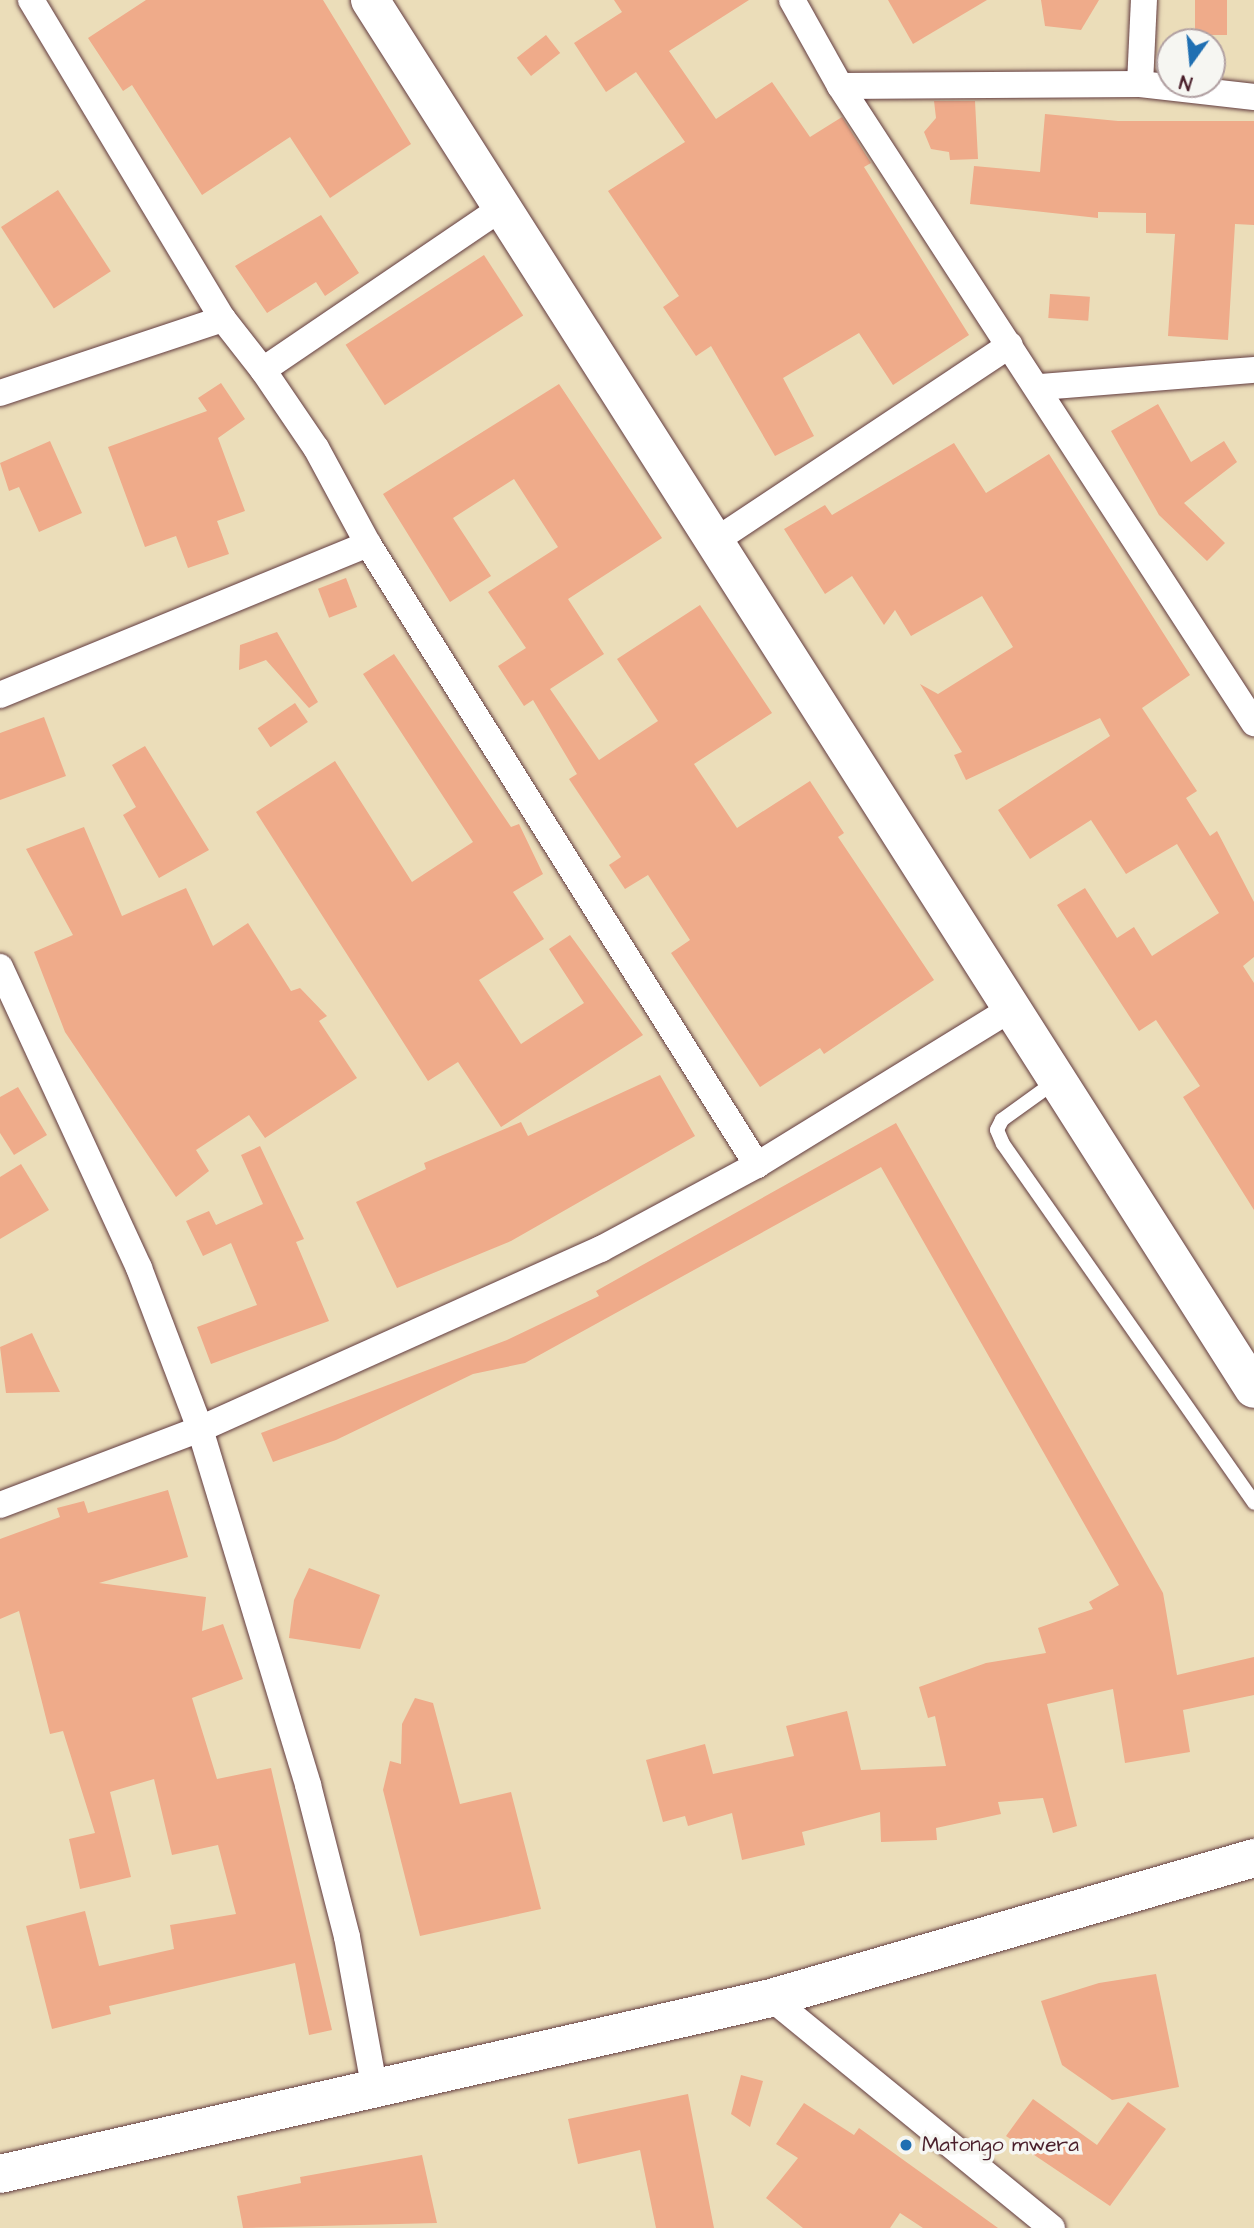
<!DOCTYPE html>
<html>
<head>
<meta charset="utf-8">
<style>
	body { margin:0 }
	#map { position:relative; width:1254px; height:2228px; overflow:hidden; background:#ebddb9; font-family:"Architects Daughter",sans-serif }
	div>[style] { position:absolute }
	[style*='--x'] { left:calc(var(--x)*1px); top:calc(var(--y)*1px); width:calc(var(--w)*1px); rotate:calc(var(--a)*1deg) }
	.building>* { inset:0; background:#efab8a; transform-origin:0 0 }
	.roads { filter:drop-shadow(0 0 2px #623c40) drop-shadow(0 0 2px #623c40) }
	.lane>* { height:14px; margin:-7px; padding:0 7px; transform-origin:7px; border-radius:7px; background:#fff }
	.street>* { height:26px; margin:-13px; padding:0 13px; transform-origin:13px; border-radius:13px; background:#fff }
	.secondary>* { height:38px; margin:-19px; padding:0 19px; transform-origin:19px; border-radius:19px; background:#fff }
	.dots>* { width:19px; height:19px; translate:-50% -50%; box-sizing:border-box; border:4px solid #f6f6f2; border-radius:50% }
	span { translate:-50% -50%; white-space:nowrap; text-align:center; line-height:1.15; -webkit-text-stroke:7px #f6f6f2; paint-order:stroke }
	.poi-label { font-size:21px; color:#4a1f2b }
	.left { translate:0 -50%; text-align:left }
	.north { position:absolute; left:1156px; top:28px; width:70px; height:70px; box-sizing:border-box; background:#f6f6f2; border:2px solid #b1a0a2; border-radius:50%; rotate:195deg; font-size:19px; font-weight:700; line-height:28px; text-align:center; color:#4a1f2b }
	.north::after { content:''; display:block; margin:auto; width:24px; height:32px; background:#1f6fb2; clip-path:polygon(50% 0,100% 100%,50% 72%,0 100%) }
</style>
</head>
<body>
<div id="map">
	<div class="building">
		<i style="clip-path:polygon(146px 0,323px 0,411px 144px,330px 198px,290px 137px,202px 195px,132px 85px,123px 91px,88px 38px)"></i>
		<i style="clip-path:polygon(614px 0,749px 0,669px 51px,716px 119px,772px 82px,810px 137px,842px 117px,871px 163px,864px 167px,969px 335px,893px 385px,859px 333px,783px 378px,814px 436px,775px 456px,711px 346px,696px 356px,663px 307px,679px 296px,608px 191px,685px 142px,636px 72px,606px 92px,574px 43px,622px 12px)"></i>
		<i style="clip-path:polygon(888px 0,987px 0,913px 44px)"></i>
		<i style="clip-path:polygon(1041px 0,1099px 0,1081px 30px,1045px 26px)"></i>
		<i style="left:1195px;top:0;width:32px;height:35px"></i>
		<i style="left:546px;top:35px;width:23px;height:37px;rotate:52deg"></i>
		<i style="clip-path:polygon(934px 101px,975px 101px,978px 159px,950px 160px,949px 152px,931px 149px,924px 132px,936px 118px)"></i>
		<i style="clip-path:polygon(1045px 114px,1118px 121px,1254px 121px,1254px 225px,1235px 224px,1228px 340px,1168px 336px,1175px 234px,1146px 233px,1146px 213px,1098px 212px,1098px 218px,970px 204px,974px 166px,1040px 172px)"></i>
		<i style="left:58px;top:190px;width:97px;height:68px;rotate:57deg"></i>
		<i style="clip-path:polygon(321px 215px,359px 273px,325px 296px,316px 282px,267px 313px,235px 266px)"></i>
		<i style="left:484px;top:255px;width:72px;height:165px;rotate:57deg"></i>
		<i style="left:1050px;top:294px;width:40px;height:24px;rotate:4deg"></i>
		<i style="clip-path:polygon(221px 383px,245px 419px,218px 438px,245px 511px,217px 521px,229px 554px,188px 568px,176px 536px,145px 547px,108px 447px,207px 411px,198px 398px)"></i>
		<i style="clip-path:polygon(559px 384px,662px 538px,568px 599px,604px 654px,550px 689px,599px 760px,658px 721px,617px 659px,700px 605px,772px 713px,694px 764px,737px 828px,810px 781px,844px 833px,838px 837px,934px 980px,824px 1054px,820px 1048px,760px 1087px,671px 953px,690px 940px,648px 875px,625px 889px,609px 865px,621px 857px,569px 779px,577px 774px,533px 700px,524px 706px,498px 666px,526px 648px,488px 592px,558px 547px,514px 479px,453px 518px,491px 576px,450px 602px,383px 494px)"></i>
		<i style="clip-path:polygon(1158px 404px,1191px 462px,1224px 441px,1237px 462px,1184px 503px,1225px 543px,1207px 561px,1159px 515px,1111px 431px)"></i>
		<i style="clip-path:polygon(50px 441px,82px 513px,39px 532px,19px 487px,9px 491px,0 463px)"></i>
		<i style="clip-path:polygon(954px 443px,986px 493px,1049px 454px,1190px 675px,1142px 708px,1197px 791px,1186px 798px,1210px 836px,1217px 831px,1254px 902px,1254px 957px,1243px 966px,1254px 983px,1254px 1210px,1183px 1097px,1200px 1086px,1156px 1020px,1139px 1031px,1057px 905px,1085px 888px,1117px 938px,1134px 927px,1152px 956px,1219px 913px,1177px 844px,1126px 874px,1091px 820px,1030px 859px,998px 810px,1110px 736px,1100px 718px,966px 780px,954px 755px,962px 752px,920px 684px,938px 694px,1013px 647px,982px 596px,911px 636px,895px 610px,884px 625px,852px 576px,825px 594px,784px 529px,825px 505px,832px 515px)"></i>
		<i style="left:346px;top:578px;width:31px;height:30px;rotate:69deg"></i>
		<i style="clip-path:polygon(277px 632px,318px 702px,309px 708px,266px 660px,239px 670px,240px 645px)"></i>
		<i style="clip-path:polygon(394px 654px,511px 827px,519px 824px,543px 874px,513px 892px,544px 939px,479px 980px,521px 1044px,584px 1003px,549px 949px,570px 935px,643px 1035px,501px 1127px,458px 1062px,428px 1081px,256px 812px,335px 761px,412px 882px,473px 842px,363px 674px)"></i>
		<i style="left:295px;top:703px;width:23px;height:45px;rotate:56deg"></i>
		<i style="clip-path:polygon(44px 717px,66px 776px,0 800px,0 733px)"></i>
		<i style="clip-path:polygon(145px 746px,209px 850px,159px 878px,123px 815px,136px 807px,112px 765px)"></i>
		<i style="clip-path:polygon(84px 827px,122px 916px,186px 888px,213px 946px,248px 923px,291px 991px,300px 988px,327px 1016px,319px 1021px,357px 1078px,265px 1138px,249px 1115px,196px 1150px,209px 1171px,176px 1197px,65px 1032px,34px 952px,73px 935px,26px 849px)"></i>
		<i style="clip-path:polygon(660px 1075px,695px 1136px,511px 1241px,397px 1288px,356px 1202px,426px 1169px,424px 1163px,521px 1122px,528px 1136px)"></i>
		<i style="clip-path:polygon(18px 1087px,47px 1135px,14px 1155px,0 1133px,0 1097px)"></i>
		<i style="clip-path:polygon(896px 1123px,1163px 1593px,1177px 1675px,1254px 1657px,1254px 1695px,1183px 1710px,1190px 1752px,1125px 1763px,1113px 1689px,1047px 1704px,1077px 1826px,1053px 1833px,1043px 1798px,998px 1802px,1001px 1814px,936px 1828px,937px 1840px,881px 1842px,880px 1812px,802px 1832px,805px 1845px,742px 1860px,732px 1813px,688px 1826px,685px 1816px,663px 1822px,646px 1760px,705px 1744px,713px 1774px,794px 1756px,786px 1726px,847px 1711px,861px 1770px,946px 1766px,935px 1716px,928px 1718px,919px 1687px,986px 1663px,1046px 1653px,1038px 1628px,1093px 1609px,1089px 1602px,1119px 1585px,881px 1167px,525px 1363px,473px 1374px,336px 1440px,273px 1462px,261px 1433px,507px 1340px,599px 1296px,596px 1291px)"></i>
		<i style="clip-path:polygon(260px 1146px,304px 1239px,296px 1242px,329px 1321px,211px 1364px,197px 1327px,257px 1305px,231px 1243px,203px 1256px,186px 1221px,209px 1211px,216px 1225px,263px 1204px,241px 1155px)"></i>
		<i style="clip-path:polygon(21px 1164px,49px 1210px,0 1239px,0 1177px)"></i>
		<i style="clip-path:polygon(32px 1333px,46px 1363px,60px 1392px,6px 1393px,0 1347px)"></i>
		<i style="clip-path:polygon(168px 1490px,188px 1557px,99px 1583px,206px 1597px,202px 1631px,223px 1624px,243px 1679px,192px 1698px,217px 1779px,271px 1768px,332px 2030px,309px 2035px,295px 1963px,109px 2006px,111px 2014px,52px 2029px,26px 1926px,85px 1911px,99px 1966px,174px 1949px,170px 1925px,236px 1914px,218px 1845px,172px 1855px,154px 1779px,110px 1792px,131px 1877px,80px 1889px,69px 1839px,95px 1833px,63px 1731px,50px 1734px,19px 1611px,0 1619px,0 1539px,60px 1517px,57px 1508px,84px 1501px,88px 1513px)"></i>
		<i style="clip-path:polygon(309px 1568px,380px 1595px,360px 1649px,289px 1638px,294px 1600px)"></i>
		<i style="clip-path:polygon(415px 1698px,433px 1703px,460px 1804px,511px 1792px,541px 1909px,420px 1936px,383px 1790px,390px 1761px,401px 1764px,402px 1724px)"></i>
		<i style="clip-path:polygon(1156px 1974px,1179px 2087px,1112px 2100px,1062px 2065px,1041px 2001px,1099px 1983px)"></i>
		<i style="clip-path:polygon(741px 2075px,763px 2081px,750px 2127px,731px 2114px)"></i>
		<i style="clip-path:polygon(688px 2094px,714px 2228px,656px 2228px,640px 2150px,578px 2164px,568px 2119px)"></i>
		<i style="clip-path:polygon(1033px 2099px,1097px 2145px,1128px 2102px,1166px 2129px,1110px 2206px,1006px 2136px)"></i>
		<i style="clip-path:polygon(804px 2103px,854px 2135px,859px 2128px,998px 2228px,923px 2228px,900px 2213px,890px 2228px,803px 2228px,766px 2198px,798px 2158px,776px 2144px)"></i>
		<i style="clip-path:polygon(422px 2155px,437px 2223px,243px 2228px,237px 2196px,301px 2183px,300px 2177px)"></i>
	</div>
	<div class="roads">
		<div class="lane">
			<i style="--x:1056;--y:1081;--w:67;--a:144.2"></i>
			<i style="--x:1002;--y:1120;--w:11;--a:117"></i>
			<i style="--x:997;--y:1130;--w:15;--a:67"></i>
			<i style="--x:1003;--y:1144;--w:438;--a:55"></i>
		</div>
		<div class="street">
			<i style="--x:31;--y:0;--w:372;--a:59"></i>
			<i style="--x:223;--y:319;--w:65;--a:51.9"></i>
			<i style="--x:792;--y:0;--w:98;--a:60.8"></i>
			<i style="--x:840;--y:86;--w:760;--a:56.98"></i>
			<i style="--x:1140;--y:84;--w:84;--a:-87.3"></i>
			<i style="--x:840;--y:86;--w:300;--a:-0.4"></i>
			<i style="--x:1140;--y:84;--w:115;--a:6.5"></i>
			<i style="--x:1041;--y:387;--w:214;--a:-4.6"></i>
			<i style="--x:0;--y:393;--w:235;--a:-18.4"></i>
			<i style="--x:715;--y:541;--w:354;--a:-33.6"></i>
			<i style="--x:368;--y:544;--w:733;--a:57.94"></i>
			<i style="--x:0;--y:695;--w:398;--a:-22.3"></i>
			<i style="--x:368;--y:544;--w:109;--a:-118.4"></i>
			<i style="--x:316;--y:448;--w:94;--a:-124.2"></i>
			<i style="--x:263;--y:370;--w:294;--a:-34.2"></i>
			<i style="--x:0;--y:967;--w:332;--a:65.2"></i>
			<i style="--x:139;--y:1268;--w:172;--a:69.2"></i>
			<i style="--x:200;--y:1429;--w:372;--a:73.1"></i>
			<i style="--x:308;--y:1785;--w:157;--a:75.6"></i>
			<i style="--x:347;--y:1937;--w:157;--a:79.7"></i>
			<i style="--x:0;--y:1505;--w:214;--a:-20.8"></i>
			<i style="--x:200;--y:1429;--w:440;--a:-24.2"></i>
			<i style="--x:601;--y:1249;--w:177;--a:-28.3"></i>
			<i style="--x:757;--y:1165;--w:299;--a:-31.6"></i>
			<i style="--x:771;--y:1998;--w:363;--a:39.3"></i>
		</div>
		<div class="secondary">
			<i style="--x:370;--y:0;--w:1646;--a:57.53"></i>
			<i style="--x:0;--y:2174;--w:791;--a:-12.86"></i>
			<i style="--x:771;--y:1998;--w:503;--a:-16.16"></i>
		</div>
	</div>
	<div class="dots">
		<i style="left:906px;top:2145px;background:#1f6fb2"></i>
	</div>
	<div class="poi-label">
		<span class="left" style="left:922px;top:2145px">Matongo mwera</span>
	</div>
	<div class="north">N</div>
</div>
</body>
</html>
